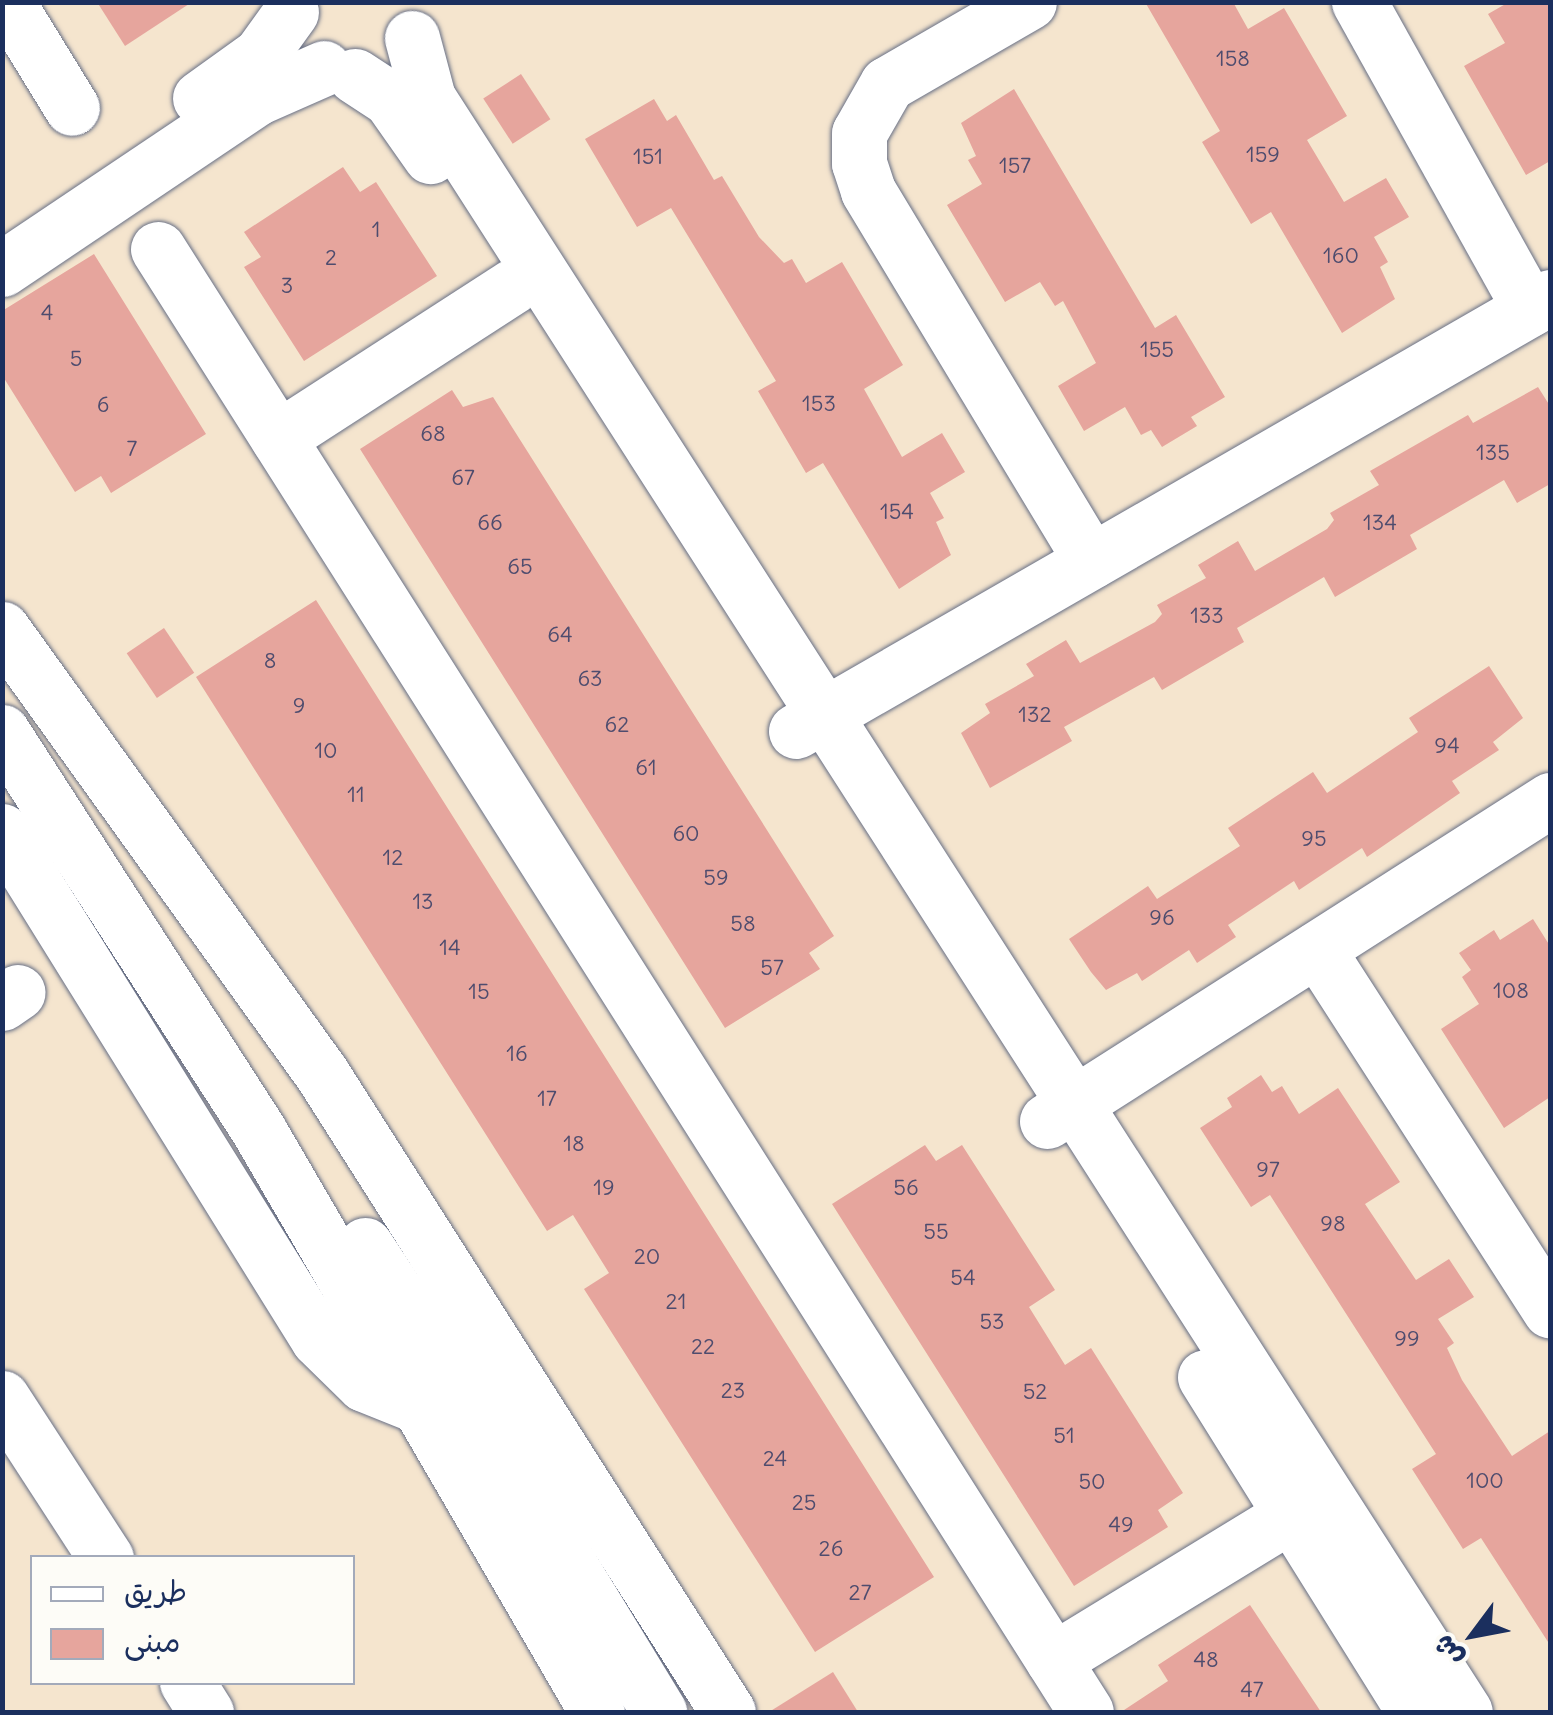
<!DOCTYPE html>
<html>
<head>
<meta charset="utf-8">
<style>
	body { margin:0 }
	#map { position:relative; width:1553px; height:1715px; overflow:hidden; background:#f5e5ce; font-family:Delius,"Playpen Sans Arabic",sans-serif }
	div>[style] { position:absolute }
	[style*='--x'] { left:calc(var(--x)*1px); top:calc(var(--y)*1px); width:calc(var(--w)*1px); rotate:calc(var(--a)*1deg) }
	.building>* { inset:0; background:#e6a59d; transform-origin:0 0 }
	.roads { filter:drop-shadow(0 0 2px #676f85) drop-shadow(0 0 2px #676f85) }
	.minor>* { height:55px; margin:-27.5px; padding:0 27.5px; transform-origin:27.5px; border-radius:27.5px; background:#fff }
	span { translate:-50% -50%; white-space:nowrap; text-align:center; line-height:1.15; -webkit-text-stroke:9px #fdfcf7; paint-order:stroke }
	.number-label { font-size:22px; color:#4e4c6e }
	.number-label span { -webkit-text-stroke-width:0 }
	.frame { position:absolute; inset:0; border:5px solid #1b2f5e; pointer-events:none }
	.legend { position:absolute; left:30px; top:1555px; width:325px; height:130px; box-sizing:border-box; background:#fdfcf7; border:2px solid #a3aaba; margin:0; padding:12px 18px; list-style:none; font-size:30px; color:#1b2f5e }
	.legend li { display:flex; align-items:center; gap:20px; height:50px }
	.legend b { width:50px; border:2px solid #a3aaba }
	.north { position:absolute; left:1423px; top:1585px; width:100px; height:100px; -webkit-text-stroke:8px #fdfcf7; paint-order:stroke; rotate:238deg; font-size:28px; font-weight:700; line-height:40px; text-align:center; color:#1b2f5e }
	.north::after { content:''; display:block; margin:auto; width:35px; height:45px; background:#1b2f5e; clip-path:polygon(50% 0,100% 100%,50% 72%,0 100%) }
</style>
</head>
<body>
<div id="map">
	<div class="building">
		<i style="clip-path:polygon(97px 2px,192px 2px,125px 46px)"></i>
		<i style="clip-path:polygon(1145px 2px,1233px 2px,1248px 29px,1284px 8px,1347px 116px,1307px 140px,1344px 202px,1386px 178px,1409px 217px,1374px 237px,1388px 262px,1380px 267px,1395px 299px,1342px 333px,1271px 212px,1251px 224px,1202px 142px,1220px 131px)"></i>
		<i style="clip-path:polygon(1509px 2px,1550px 2px,1550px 161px,1526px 175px,1464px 66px,1505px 43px,1488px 14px)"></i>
		<i style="left:521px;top:74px;width:54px;height:45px;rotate:57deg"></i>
		<i style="clip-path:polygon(1014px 89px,1155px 328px,1176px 315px,1225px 397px,1191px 417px,1197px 426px,1162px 447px,1151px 430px,1141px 435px,1125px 407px,1084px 431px,1058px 386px,1096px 363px,1063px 301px,1055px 306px,1040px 282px,1005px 302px,947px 205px,982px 184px,968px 160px,976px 156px,961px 123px)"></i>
		<i style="clip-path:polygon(654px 99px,667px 121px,676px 115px,714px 180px,722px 176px,759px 237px,784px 263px,792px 259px,806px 283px,842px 262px,903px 365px,864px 389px,902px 457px,942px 433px,965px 472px,930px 493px,944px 518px,936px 522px,951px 555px,899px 589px,823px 463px,806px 473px,758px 391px,776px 381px,671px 208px,637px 227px,585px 139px)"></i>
		<i style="clip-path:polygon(343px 167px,360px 192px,376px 182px,437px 276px,304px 361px,244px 267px,261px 257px,244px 232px)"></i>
		<i style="clip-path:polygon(94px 254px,206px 434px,111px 493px,101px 476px,75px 492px,2px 375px,2px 311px)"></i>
		<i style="clip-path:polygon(1538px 387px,1550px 406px,1550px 484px,1517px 503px,1504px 480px,1410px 535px,1417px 549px,1335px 597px,1324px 577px,1237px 628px,1244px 642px,1162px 690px,1154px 677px,1064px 727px,1072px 741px,990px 788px,961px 733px,990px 713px,985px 704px,1034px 676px,1026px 664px,1066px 640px,1080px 663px,1155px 622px,1162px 614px,1157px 605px,1206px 578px,1198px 565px,1238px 541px,1255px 571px,1327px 529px,1334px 520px,1330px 513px,1379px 485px,1370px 471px,1468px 415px,1473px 423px)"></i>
		<i style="clip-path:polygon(452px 390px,463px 407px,493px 397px,834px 936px,809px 953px,820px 969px,725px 1028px,360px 449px)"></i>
		<i style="clip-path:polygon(316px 600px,934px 1577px,815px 1652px,584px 1289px,609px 1273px,573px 1215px,547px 1231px,196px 677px)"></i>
		<i style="left:164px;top:628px;width:54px;height:45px;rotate:56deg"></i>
		<i style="clip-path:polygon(1489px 666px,1523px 718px,1493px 742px,1499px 750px,1452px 781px,1460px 793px,1367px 857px,1362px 848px,1299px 890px,1294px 881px,1228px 925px,1236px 937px,1197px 963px,1189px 950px,1142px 981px,1137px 973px,1106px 990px,1091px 972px,1069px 939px,1148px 886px,1157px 899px,1240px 846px,1228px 828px,1313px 772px,1327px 793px,1418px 732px,1409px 718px)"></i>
		<i style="clip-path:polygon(1533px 919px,1550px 946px,1550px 1097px,1504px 1128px,1441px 1029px,1479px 1004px,1462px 977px,1471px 970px,1459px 953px,1494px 930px,1500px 940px)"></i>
		<i style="clip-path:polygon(1261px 1075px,1272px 1092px,1282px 1086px,1299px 1114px,1338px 1088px,1400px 1182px,1365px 1204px,1416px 1280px,1449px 1259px,1474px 1297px,1438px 1319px,1454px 1343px,1447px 1348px,1462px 1380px,1512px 1456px,1550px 1431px,1550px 1645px,1481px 1538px,1463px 1549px,1412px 1469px,1436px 1454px,1270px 1195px,1251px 1207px,1200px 1128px,1232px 1107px,1227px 1098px)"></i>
		<i style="clip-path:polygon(925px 1145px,936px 1161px,962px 1145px,1055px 1290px,1029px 1307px,1065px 1365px,1091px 1348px,1183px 1493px,1158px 1510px,1168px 1527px,1074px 1586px,832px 1204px)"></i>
		<i style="clip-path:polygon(1250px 1605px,1321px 1712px,1121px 1712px,1168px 1681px,1158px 1665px)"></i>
		<i style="clip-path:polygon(833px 1672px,858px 1712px,769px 1712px)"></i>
	</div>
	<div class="roads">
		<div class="minor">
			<i style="--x:7;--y:2;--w:124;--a:58.5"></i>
			<i style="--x:1029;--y:2;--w:164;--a:150"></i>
			<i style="--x:887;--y:84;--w:56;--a:119.7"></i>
			<i style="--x:859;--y:133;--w:30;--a:90"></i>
			<i style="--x:859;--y:163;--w:29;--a:72"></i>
			<i style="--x:868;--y:191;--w:432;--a:58.9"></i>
			<i style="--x:1359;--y:2;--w:351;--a:60.9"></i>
			<i style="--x:412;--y:38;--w:62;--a:75.1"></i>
			<i style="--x:428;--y:98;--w:1918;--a:57.28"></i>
			<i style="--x:355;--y:76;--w:42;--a:33.3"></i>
			<i style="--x:390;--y:99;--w:70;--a:54.9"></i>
			<i style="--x:200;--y:98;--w:74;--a:-35.6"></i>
			<i style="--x:260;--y:55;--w:53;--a:-54.2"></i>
			<i style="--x:158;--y:249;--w:1732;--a:57.61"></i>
			<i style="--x:2;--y:269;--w:306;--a:-33.9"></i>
			<i style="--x:256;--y:98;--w:74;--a:-23.8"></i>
			<i style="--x:278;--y:438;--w:280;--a:-32.9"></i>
			<i style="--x:2;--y:629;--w:548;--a:54.28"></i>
			<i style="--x:322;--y:1074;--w:756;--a:57.53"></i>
			<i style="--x:796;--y:731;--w:870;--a:-29.92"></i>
			<i style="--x:2;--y:732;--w:475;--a:57.2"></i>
			<i style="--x:259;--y:1131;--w:672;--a:59.81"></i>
			<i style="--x:2;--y:831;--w:598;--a:58.12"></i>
			<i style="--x:318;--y:1339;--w:64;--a:44.4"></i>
			<i style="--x:364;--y:1384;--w:59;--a:21.8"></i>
			<i style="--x:1317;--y:949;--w:430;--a:57.2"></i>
			<i style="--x:2;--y:1003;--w:19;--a:-35"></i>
			<i style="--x:1047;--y:1121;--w:597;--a:-32.54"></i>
			<i style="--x:365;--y:1245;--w:230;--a:56.5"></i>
			<i style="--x:492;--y:1437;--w:322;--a:58.7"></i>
			<i style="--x:1205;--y:1377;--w:395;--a:58"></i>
			<i style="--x:2;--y:1398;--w:191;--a:57"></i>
			<i style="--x:1053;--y:1660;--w:316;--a:-31.4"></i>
			<i style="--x:187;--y:1682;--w:36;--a:58"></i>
		</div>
	</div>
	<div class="number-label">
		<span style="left:1233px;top:59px">158</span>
		<span style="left:1263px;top:155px">159</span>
		<span style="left:648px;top:157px">151</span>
		<span style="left:1015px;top:166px">157</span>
		<span style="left:376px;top:230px">1</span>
		<span style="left:1341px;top:256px">160</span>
		<span style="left:331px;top:258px">2</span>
		<span style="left:287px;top:286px">3</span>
		<span style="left:47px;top:313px">4</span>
		<span style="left:1157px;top:350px">155</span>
		<span style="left:76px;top:359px">5</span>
		<span style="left:819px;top:404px">153</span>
		<span style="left:103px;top:405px">6</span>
		<span style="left:433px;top:434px">68</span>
		<span style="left:132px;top:449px">7</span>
		<span style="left:1493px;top:453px">135</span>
		<span style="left:463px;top:478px">67</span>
		<span style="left:897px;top:512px">154</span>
		<span style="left:490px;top:523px">66</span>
		<span style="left:1380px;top:523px">134</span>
		<span style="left:520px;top:567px">65</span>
		<span style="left:1207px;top:616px">133</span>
		<span style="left:560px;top:635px">64</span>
		<span style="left:270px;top:661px">8</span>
		<span style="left:590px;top:679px">63</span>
		<span style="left:299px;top:706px">9</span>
		<span style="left:1035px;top:715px">132</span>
		<span style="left:617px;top:725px">62</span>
		<span style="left:1447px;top:746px">94</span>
		<span style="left:326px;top:751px">10</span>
		<span style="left:646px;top:768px">61</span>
		<span style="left:356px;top:795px">11</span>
		<span style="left:686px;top:834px">60</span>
		<span style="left:1314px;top:839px">95</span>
		<span style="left:393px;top:858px">12</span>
		<span style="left:716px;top:878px">59</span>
		<span style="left:423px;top:902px">13</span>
		<span style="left:1162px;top:918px">96</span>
		<span style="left:743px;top:924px">58</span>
		<span style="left:450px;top:948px">14</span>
		<span style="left:772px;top:968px">57</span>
		<span style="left:1511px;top:991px">108</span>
		<span style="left:479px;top:992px">15</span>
		<span style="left:517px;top:1054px">16</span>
		<span style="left:547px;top:1099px">17</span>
		<span style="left:574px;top:1144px">18</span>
		<span style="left:1268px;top:1170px">97</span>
		<span style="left:604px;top:1188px">19</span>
		<span style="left:906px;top:1188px">56</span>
		<span style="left:1333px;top:1224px">98</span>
		<span style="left:936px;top:1232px">55</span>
		<span style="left:647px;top:1257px">20</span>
		<span style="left:963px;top:1278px">54</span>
		<span style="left:676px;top:1302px">21</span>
		<span style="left:992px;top:1322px">53</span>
		<span style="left:1407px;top:1339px">99</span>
		<span style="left:703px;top:1347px">22</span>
		<span style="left:733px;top:1391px">23</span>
		<span style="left:1035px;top:1392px">52</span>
		<span style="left:1064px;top:1436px">51</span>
		<span style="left:775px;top:1459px">24</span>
		<span style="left:1485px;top:1481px">100</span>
		<span style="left:1092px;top:1482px">50</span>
		<span style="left:804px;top:1503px">25</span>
		<span style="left:1121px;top:1525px">49</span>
		<span style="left:831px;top:1549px">26</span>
		<span style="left:860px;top:1593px">27</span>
		<span style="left:1206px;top:1660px">48</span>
		<span style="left:1252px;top:1690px">47</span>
	</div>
	<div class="frame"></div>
	<ul class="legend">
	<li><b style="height:12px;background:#fff"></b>طريق</li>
	<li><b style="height:28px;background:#e6a59d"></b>مبنى</li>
	</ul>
	<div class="north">ش</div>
</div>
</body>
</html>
